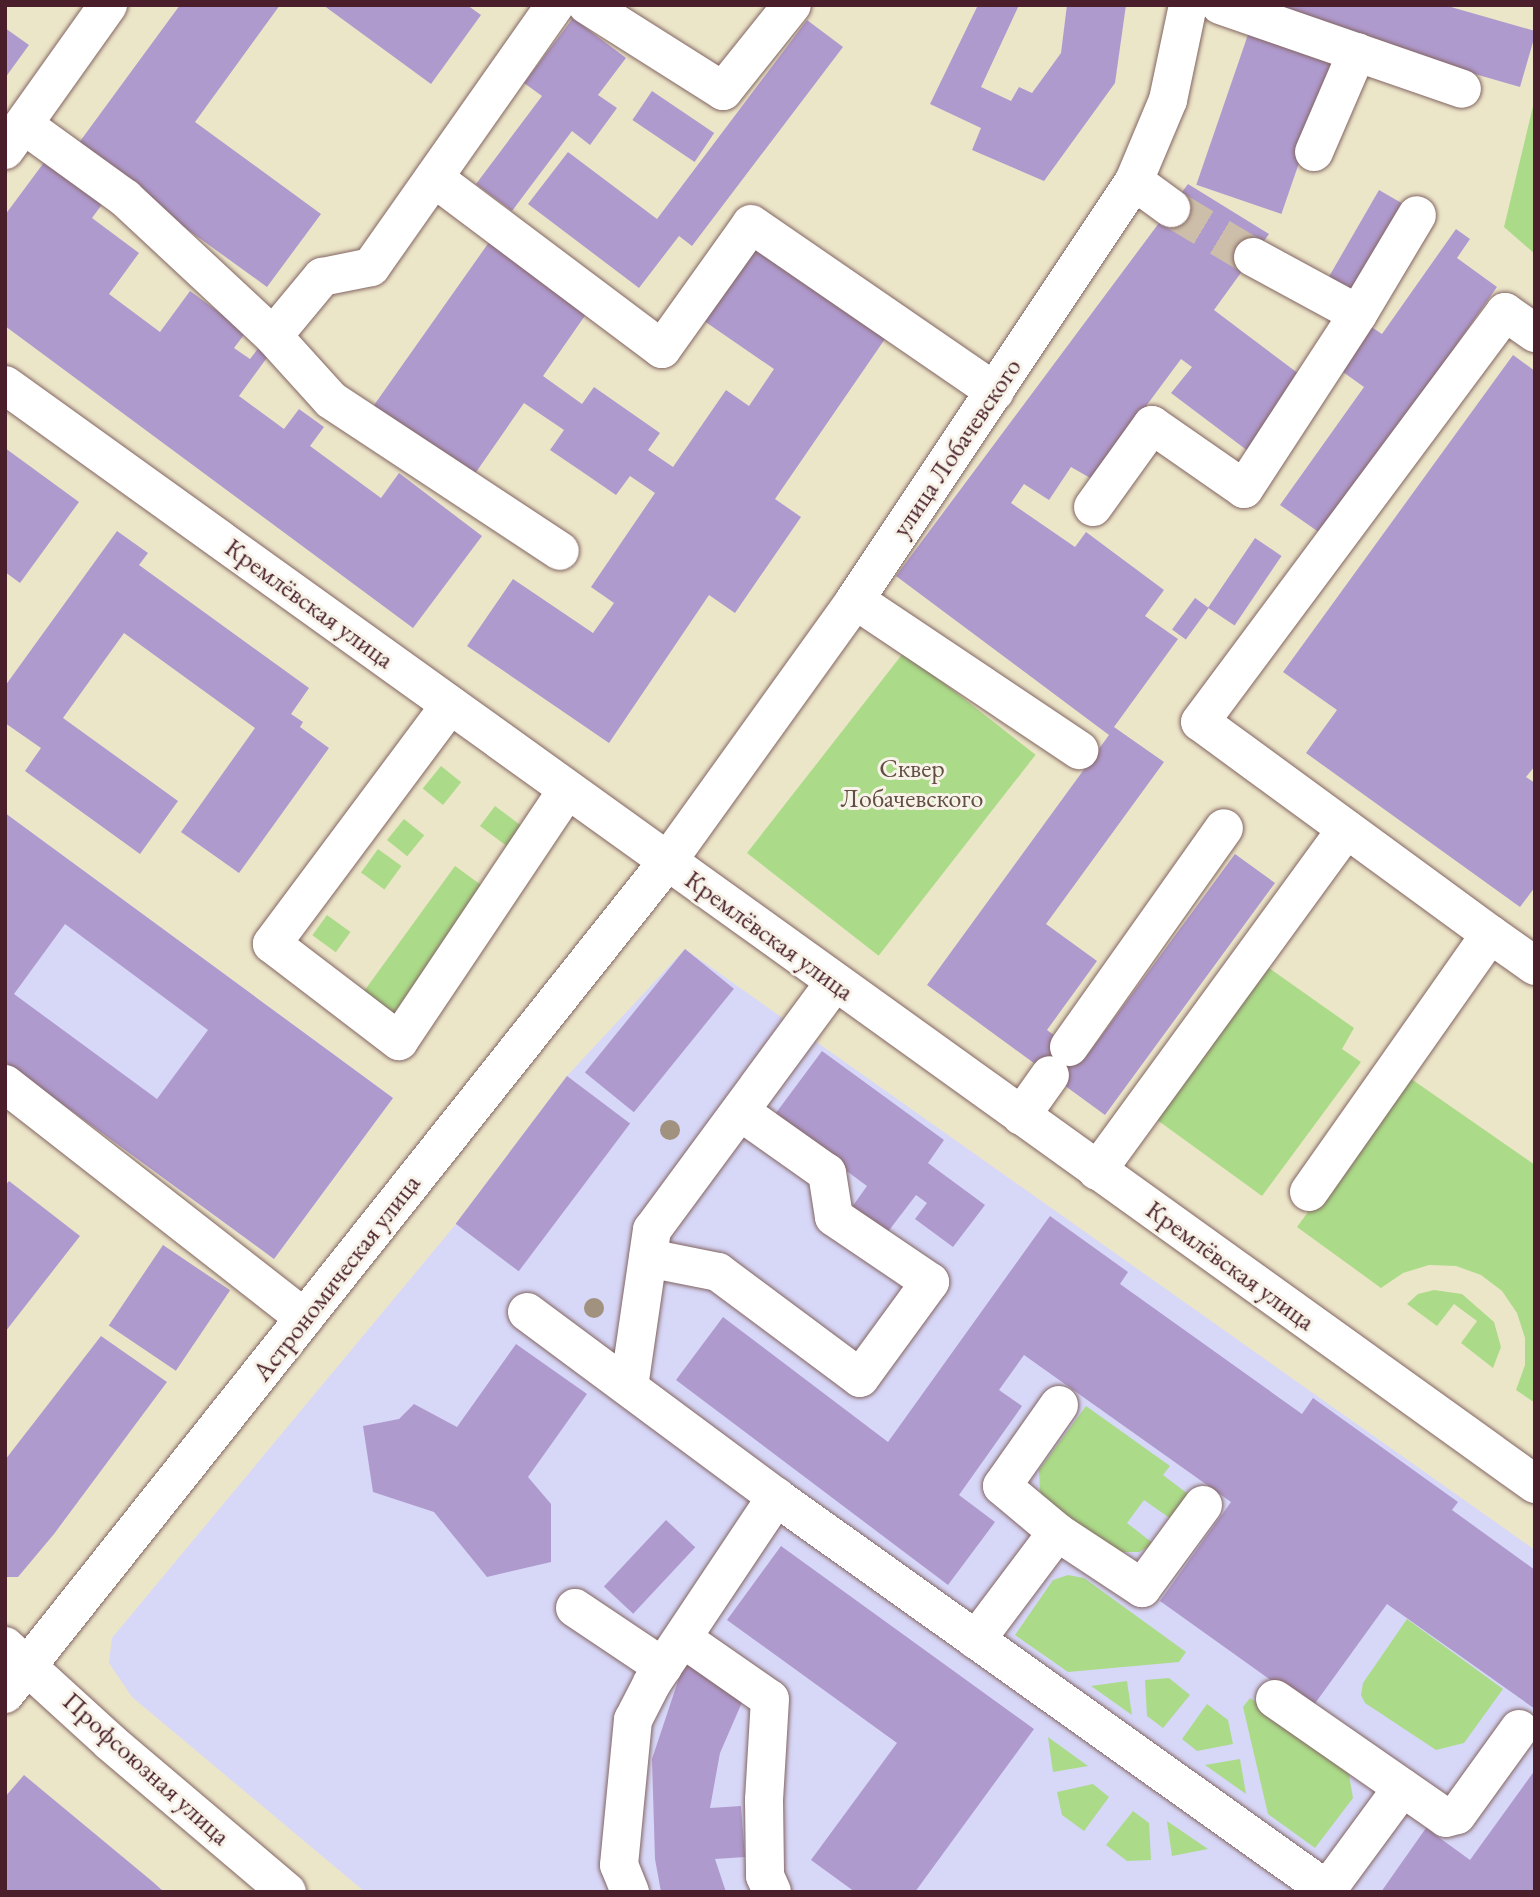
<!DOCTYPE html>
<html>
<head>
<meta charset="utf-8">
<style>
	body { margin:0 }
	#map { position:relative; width:1540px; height:1897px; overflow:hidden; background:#ece6c9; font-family:"EB Garamond",serif }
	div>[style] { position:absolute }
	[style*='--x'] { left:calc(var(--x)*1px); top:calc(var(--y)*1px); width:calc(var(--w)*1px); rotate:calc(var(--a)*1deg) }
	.built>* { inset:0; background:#d7d7f8 }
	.green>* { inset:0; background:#abdb89; transform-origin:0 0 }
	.building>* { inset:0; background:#af9ace; transform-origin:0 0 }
	.minor-tunnel>* { height:38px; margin-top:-19px; transform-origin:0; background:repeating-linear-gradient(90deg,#ccbea9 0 38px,transparent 0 57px) }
	.roads { filter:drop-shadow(0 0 2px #836562) drop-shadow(0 0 2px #836562) }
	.minor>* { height:38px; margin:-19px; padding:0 19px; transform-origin:19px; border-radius:19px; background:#fff }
	.trees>* { width:20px; height:20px; margin:-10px; border-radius:50%; background:#a0927f }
	span { translate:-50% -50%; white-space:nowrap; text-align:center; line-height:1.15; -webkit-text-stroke:6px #f7f3e8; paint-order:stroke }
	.street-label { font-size:26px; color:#4a1f2b }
	.park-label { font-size:26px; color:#624e42 }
	.frame { position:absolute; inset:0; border:7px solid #4a1f2b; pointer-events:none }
</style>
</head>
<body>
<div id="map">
	<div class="built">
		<i style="clip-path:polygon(5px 813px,393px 1098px,274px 1259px,5px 1062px)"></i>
		<i style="clip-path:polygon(685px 949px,1535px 1550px,1535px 1892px,365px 1892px,132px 1697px,109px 1663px,112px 1638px,456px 1224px,567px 1076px)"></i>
	</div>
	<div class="green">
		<i style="clip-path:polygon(1535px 98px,1535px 254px,1504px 227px)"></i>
		<i style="left:904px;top:652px;width:167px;height:255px;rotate:38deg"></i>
		<i style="left:441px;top:766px;width:26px;height:29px;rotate:39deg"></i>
		<i style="left:495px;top:806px;width:38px;height:25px;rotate:37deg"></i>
		<i style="left:404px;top:819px;width:26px;height:27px;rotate:39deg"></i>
		<i style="left:378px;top:849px;width:29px;height:29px;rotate:36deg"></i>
		<i style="left:455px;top:866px;width:37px;height:162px;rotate:36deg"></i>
		<i style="left:327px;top:915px;width:29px;height:25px;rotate:36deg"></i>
		<i style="clip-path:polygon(1266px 966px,1354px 1028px,1342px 1049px,1361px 1062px,1262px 1196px,1153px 1117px)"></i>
		<i style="clip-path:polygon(1407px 1076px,1535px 1165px,1535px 1403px,1516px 1390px,1525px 1365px,1525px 1338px,1517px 1313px,1502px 1291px,1481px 1275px,1456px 1266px,1429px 1265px,1403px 1273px,1381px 1288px,1297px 1227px)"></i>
		<i style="clip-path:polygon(1434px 1290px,1462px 1294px,1494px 1322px,1501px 1347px,1493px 1368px,1461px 1343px,1477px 1321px,1454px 1304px,1437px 1326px,1407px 1304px,1418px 1294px)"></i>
		<i style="clip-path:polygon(1086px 1406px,1170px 1466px,1163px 1475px,1188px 1494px,1171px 1519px,1144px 1500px,1127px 1523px,1154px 1544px,1139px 1552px,1116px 1552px,1045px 1501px,1040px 1491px,1039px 1470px)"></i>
		<i style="clip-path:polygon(1068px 1575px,1084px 1578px,1186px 1652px,1179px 1662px,1068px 1672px,1015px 1635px,1053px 1580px)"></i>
		<i style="clip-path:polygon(1407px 1619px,1503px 1689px,1464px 1743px,1436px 1750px,1365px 1703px,1361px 1695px,1363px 1683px)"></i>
		<i style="clip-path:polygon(1169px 1678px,1190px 1695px,1163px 1728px,1147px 1716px,1145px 1680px)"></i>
		<i style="clip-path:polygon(1127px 1681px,1132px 1715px,1091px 1686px)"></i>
		<i style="clip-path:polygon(1250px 1698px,1348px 1769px,1353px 1798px,1315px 1848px,1268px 1814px,1243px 1707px)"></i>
		<i style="clip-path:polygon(1207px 1704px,1228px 1720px,1233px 1744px,1197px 1751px,1182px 1739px)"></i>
		<i style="clip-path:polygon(1048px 1737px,1088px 1766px,1053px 1772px)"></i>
		<i style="clip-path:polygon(1240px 1759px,1246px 1794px,1205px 1765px)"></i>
		<i style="clip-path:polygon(1093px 1784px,1109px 1797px,1084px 1831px,1062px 1815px,1057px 1792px)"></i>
		<i style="clip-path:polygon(1133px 1811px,1149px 1823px,1151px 1860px,1127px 1861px,1106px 1845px)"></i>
		<i style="clip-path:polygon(1167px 1821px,1208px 1849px,1172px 1856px)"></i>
	</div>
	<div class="building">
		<i style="clip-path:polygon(180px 5px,280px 5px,195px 122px,321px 214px,267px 287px,137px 193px,70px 155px)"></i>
		<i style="clip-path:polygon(323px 5px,467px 5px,481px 15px,431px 84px)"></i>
		<i style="clip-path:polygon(978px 5px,1019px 5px,981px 87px,1011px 101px,1019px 87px,1032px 93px,1061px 53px,1067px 5px,1126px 5px,1115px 83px,1044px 181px,972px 150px,981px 128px,930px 104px)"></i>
		<i style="clip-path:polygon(1235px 5px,1444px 5px,1535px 31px,1535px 35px,1520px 87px)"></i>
		<i style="clip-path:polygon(573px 18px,626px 58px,598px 95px,617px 108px,590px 145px,572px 131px,512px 211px,476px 184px,542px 96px,524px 83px)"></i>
		<i style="clip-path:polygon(807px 20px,843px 47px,692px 246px,679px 236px,639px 288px,528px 204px,568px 152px,657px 219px)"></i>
		<i style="left:1252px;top:23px;width:90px;height:171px;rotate:19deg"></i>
		<i style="clip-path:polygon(5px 28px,29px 45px,5px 78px)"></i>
		<i style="left:652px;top:91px;width:75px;height:35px;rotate:34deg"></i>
		<i style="clip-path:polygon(51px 153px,109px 195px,92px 218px,139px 253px,109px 294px,160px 332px,190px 291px,246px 332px,234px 348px,250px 359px,264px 341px,274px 348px,239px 396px,284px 429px,299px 409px,324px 427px,310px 446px,381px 498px,399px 473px,482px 536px,413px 628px,5px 326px,5px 215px)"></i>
		<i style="clip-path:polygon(1188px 184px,1269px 234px,1214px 310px,1303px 377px,1248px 451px,1171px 393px,1192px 367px,1181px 359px,1092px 479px,1071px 467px,1049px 500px,1024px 484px,1011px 503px,1075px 547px,1086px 532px,1164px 590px,1145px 616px,1178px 639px,1114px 727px,1164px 762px,1046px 924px,1097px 961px,1047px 1030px,1085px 1058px,1235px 854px,1275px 883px,1105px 1115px,927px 985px,1109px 735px,896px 576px)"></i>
		<i style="left:1379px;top:190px;width:28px;height:109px;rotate:30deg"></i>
		<i style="clip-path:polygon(1456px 229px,1470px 239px,1457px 258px,1497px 287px,1323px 535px,1280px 505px,1364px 387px,1336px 367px,1367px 324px,1382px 334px)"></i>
		<i style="clip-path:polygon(492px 238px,591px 307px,543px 376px,582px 404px,594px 387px,660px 433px,648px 450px,673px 467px,726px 390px,749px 406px,774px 369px,694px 314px,746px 239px,887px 336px,775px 499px,801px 517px,735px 613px,709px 595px,609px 743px,467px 646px,513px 579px,593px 633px,614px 603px,591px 587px,655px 493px,630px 476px,616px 495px,584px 473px,550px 450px,564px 430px,524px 403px,472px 478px,372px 408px)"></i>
		<i style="clip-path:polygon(1513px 355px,1535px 371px,1535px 766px,1526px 777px,1535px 783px,1535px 887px,1520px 907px,1306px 753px,1337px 710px,1283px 672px)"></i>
		<i style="clip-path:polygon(5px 448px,79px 502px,20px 583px,5px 572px)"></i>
		<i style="clip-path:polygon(117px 531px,148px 553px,139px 565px,309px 688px,291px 714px,303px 722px,300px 727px,329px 748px,239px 873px,181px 832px,255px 728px,124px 633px,63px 718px,178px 801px,140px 854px,25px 771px,41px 748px,5px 723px,5px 686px)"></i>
		<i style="left:1255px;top:538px;width:32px;height:84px;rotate:34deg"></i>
		<i style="left:1195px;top:598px;width:17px;height:39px;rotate:36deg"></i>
		<i style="clip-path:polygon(evenodd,5px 813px,393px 1098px,274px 1259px,5px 1062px,5px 813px,65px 924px,208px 1030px,157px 1099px,14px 994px,65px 924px)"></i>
		<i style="left:685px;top:949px;width:63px;height:159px;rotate:39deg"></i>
		<i style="clip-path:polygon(822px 1051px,944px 1140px,928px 1163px,985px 1205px,953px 1247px,915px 1219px,927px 1203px,916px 1195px,887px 1233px,852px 1207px,867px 1186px,773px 1117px)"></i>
		<i style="left:567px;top:1076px;width:79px;height:185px;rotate:37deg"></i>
		<i style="clip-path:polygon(9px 1181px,80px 1236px,5px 1332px,5px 1186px)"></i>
		<i style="clip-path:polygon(1050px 1216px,1128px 1272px,1120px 1284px,1302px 1414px,1313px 1398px,1458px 1502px,1452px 1510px,1535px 1570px,1535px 1709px,1387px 1604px,1311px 1709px,1160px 1601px,1231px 1502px,1024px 1355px,999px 1390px,1022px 1406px,959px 1495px,995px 1522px,948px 1585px,676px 1380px,723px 1317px,888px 1442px)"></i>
		<i style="left:163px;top:1245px;width:81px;height:97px;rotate:34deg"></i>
		<i style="clip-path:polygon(101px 1336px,167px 1382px,54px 1534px,18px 1577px,5px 1577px,5px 1460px)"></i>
		<i style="clip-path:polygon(516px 1344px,587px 1394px,528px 1477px,551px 1504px,551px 1562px,487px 1577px,434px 1512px,373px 1492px,363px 1426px,399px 1419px,414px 1404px,457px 1427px)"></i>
		<i style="left:666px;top:1520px;width:40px;height:91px;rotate:43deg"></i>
		<i style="clip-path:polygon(781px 1546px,1034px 1729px,915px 1892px,855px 1892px,811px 1860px,897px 1743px,727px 1620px)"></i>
		<i style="clip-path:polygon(685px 1660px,743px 1700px,720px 1753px,710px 1808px,741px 1806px,745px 1857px,715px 1859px,726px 1892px,661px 1892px,655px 1859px,652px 1759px)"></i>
		<i style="clip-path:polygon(1535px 1770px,1535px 1892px,1381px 1892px,1426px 1828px,1470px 1860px)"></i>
		<i style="clip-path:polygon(24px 1775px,153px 1882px,164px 1892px,5px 1892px,5px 1797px)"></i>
	</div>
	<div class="minor-tunnel">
		<i style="--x:1171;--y:208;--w:96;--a:30.9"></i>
	</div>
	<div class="roads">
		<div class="minor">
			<i style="--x:587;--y:5;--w:161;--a:32.3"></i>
			<i style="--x:723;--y:91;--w:110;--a:-51.3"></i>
			<i style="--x:1220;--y:5;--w:256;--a:19.1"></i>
			<i style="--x:24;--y:125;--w:125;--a:35.9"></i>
			<i style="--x:125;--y:198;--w:202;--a:43"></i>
			<i style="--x:273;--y:336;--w:86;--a:47.8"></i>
			<i style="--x:331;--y:400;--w:274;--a:33.4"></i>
			<i style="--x:5;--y:150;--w:178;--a:-54.6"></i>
			<i style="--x:1314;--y:152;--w:109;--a:-66.7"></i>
			<i style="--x:434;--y:178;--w:285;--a:36.9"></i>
			<i style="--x:662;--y:349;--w:153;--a:-54.5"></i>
			<i style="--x:751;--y:224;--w:296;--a:34.5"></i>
			<i style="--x:1134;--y:181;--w:46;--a:36.1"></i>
			<i style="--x:1253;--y:257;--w:119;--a:28.5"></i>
			<i style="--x:1358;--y:314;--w:115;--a:-59.2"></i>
			<i style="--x:273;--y:336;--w:77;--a:-50.3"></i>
			<i style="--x:322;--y:277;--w:50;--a:-11.5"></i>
			<i style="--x:371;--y:267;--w:320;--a:-54.9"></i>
			<i style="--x:5;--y:385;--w:1884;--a:35.69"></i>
			<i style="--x:1093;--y:507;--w:101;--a:-54.3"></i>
			<i style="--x:1152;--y:425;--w:112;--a:34.8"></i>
			<i style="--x:1244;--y:489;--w:209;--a:-56.9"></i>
			<i style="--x:855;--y:600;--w:270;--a:33.8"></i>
			<i style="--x:450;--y:705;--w:298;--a:126.7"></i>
			<i style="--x:272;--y:944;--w:160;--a:37.4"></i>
			<i style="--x:399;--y:1041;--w:302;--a:-56.2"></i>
			<i style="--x:1490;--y:934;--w:55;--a:35.4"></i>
			<i style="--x:1069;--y:1047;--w:268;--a:-54.7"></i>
			<i style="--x:5;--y:1084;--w:380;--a:38"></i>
			<i style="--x:1021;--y:1116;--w:50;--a:-54.7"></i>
			<i style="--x:1097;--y:1171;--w:423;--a:-53.9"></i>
			<i style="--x:1309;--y:1192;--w:315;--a:-54.9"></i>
			<i style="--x:1490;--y:934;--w:359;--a:-143.8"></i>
			<i style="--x:1200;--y:722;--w:511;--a:-53.35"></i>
			<i style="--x:1505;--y:312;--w:37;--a:35"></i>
			<i style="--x:648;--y:1258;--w:71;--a:11.3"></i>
			<i style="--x:718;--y:1272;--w:177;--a:36.7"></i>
			<i style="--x:860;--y:1378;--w:119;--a:-53.9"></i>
			<i style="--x:930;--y:1282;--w:116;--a:-145.9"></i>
			<i style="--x:834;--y:1217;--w:45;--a:-99"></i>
			<i style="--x:827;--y:1173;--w:105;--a:-144.7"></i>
			<i style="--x:527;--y:1312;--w:310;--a:36.6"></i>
			<i style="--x:776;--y:1497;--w:680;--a:35.49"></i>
			<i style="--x:629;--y:1387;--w:159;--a:-81.7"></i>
			<i style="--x:652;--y:1230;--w:308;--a:-53.6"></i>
			<i style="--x:1059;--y:1405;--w:99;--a:125.1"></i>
			<i style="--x:1002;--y:1486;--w:72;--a:39.9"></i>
			<i style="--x:1057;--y:1532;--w:102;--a:33.4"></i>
			<i style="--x:1142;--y:1588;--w:103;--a:-53.7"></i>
			<i style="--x:575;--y:1608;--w:106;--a:33.8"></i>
			<i style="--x:685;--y:1640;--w:103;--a:34.8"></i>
			<i style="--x:770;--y:1699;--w:101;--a:93.4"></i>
			<i style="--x:764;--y:1800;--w:76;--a:89.2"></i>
			<i style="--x:765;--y:1876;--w:17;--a:66"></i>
			<i style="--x:976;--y:1640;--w:135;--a:-53.1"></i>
			<i style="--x:5;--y:1646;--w:142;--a:42.4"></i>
			<i style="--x:110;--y:1742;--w:232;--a:40.3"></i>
			<i style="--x:5;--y:1694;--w:1063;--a:-51.49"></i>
			<i style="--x:667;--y:862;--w:322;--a:-54.3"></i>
			<i style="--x:855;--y:600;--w:503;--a:-56.34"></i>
			<i style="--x:1134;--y:181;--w:88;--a:-67.2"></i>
			<i style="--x:1168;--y:100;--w:97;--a:-78.1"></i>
			<i style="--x:1275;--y:1699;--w:208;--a:34.8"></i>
			<i style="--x:1446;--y:1818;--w:11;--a:-15"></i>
			<i style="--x:1457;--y:1815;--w:106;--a:-54.2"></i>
			<i style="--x:1327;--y:1890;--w:127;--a:-53.7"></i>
			<i style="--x:630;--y:1892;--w:29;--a:-112"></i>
			<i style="--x:619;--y:1865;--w:146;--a:-84.5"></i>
			<i style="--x:633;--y:1720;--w:42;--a:-62.8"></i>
			<i style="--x:652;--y:1683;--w:224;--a:-56.3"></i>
		</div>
	</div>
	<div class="trees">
		<i style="left:670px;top:1130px"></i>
		<i style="left:594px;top:1308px"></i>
	</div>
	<div class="street-label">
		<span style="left:957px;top:448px;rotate:-56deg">улица Лобачевского</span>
		<span style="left:309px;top:604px;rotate:36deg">Кремлёвская улица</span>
		<span style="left:769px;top:936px;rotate:36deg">Кремлёвская улица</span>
		<span style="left:1230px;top:1266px;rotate:36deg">Кремлёвская улица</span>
		<span style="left:337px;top:1278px;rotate:-52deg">Астрономическая улица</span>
		<span style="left:146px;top:1769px;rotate:42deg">Профсоюзная улица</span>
	</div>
	<div class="park-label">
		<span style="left:912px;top:784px">Сквер<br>Лобачевского</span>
	</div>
	<div class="frame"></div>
</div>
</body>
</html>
